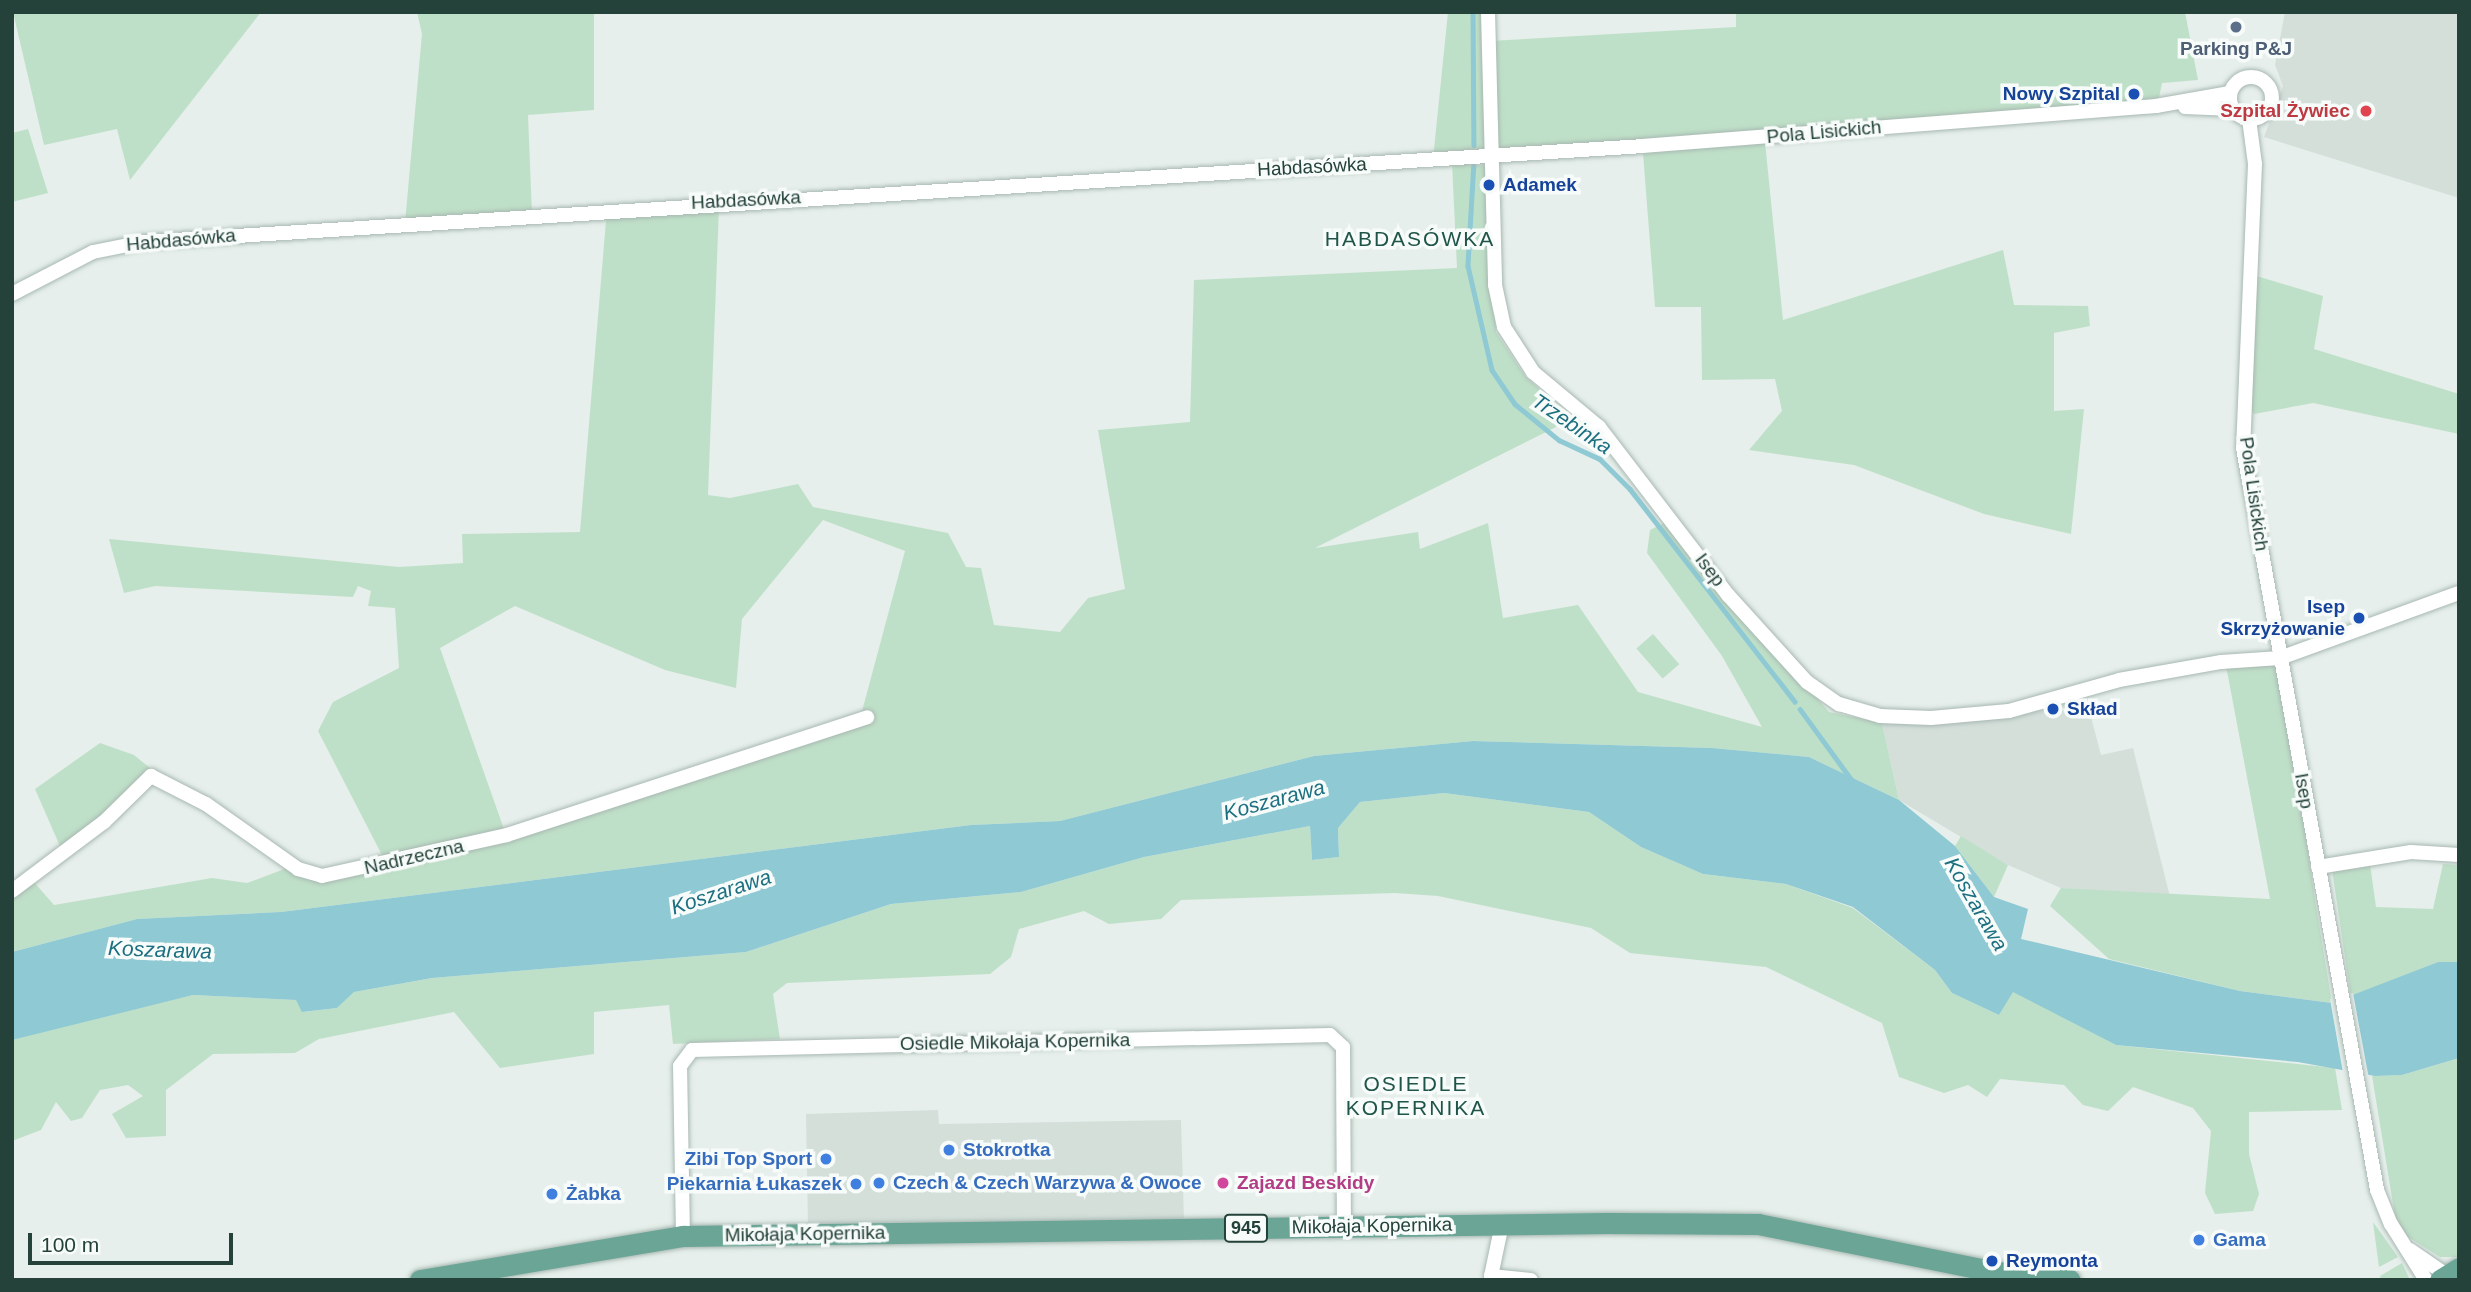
<!DOCTYPE html>
<html>
<head>
<meta charset="utf-8">
<style>
	body { margin:0 }
	#map { position:relative; width:2471px; height:1292px; overflow:hidden; background:#e6efeb; font-family:Helvetica,sans-serif }
	div>[style] { position:absolute }
	[style*='--x'] { left:calc(var(--x)*1px); top:calc(var(--y)*1px); width:calc(var(--w)*1px); rotate:calc(var(--a)*1deg) }
	.built>* { inset:0; background:#d4dfda }
	.green>* { inset:0; background:#bfe0c8; transform-origin:0 0 }
	.water>* { inset:0; background:#8ec9d4 }
	.pier>* { inset:0; background:#e6efeb }
	.stream>* { height:4.5px; margin:-2.25px; padding:0 2.25px; transform-origin:2.25px; border-radius:2.25px; background:#8ec9d4 }
	.roads { filter:drop-shadow(0 0 2px #a8b8b2) drop-shadow(0 0 2px #a8b8b2) }
	.street>* { height:14px; margin:-7px; padding:0 7px; transform-origin:7px; border-radius:7px; background:#fff }
	.street>.ring { margin:-7px; padding:0; box-sizing:content-box; background:none; border:14px solid #fff; border-radius:50% }
	.primary>* { height:21px; margin:-10.5px; padding:0 10.5px; transform-origin:10.5px; border-radius:10.5px; background:#6aa596 }
	.dots>* { width:19px; height:19px; translate:-50% -50%; box-sizing:border-box; border:4px solid #f7fbf9; border-radius:50% }
	span { translate:-50% -50%; white-space:nowrap; text-align:center; line-height:1.15; -webkit-text-stroke:7px #f7fbf9; paint-order:stroke }
	.shield-label span { padding:2px 5px; background:#f7fbf9; border:2px solid; border-radius:5px; -webkit-text-stroke-width:0 }
	.shield-label { font-size:18px; color:#24423a; font-weight:700 }
	.service-label { font-size:19px; color:#4e5e75; font-weight:700 }
	.transit-label { font-size:19px; color:#164399; font-weight:700 }
	.right { translate:-100% -50%; text-align:right }
	.left { translate:0 -50%; text-align:left }
	.health-label { font-size:19px; color:#be3a42; font-weight:700 }
	.street-label { font-size:19px; color:#24423a }
	.shop-label { font-size:19px; color:#366cbe; font-weight:700 }
	.hotel-label { font-size:19px; color:#b23c85; font-weight:700 }
	.neighbourhood-label { font-size:21px; color:#1f5548; letter-spacing:2px }
	.water-label { font-size:21px; color:#1c6f80; font-style:italic }
	.frame { position:absolute; inset:0; border:14px solid #24423a; pointer-events:none }
	.scale { position:absolute; left:28px; top:1233px; width:205px; height:32px; box-sizing:border-box; border:4px solid #24423a; border-top:0; padding-left:9px; font-size:21px; line-height:24px; white-space:nowrap; color:#24423a; -webkit-text-stroke:5px #f7fbf9; paint-order:stroke }
</style>
</head>
<body>
<div id="map">
	<div class="built">
		<i style="clip-path:polygon(2285px 12px,2459px 12px,2459px 198px,2264px 137px,2283px 86px,2275px 65px)"></i>
		<i style="clip-path:polygon(2086px 698px,2101px 755px,2133px 748px,2170px 897px,2061px 888px,2008px 865px,1899px 800px,1882px 723px,1932px 725px,2011px 718px)"></i>
		<i style="clip-path:polygon(938px 1110px,939px 1124px,1181px 1120px,1184px 1221px,808px 1229px,806px 1114px)"></i>
	</div>
	<div class="green">
		<i style="clip-path:polygon(13px 12px,261px 12px,130px 180px,117px 129px,44px 145px)"></i>
		<i style="clip-path:polygon(417px 12px,594px 12px,594px 110px,528px 115px,532px 214px,405px 223px,422px 34px)"></i>
		<i style="clip-path:polygon(1448px 12px,1488px 12px,1490px 41px,1736px 27px,1736px 12px,2185px 12px,2198px 80px,2162px 83px,2159px 98px,1748px 142px,1765px 142px,1783px 320px,2003px 250px,2014px 305px,2088px 306px,2090px 326px,2054px 333px,2054px 411px,2084px 409px,2071px 534px,1984px 514px,1854px 465px,1749px 450px,1782px 411px,1775px 379px,1702px 380px,1701px 307px,1655px 307px,1643px 153px,1492px 153px,1433px 159px)"></i>
		<i style="clip-path:polygon(28px 129px,48px 193px,12px 202px,12px 133px)"></i>
		<i style="clip-path:polygon(1452px 163px,1485px 166px,1496px 332px,1525px 376px,1572px 419px,1315px 548px,1418px 532px,1420px 549px,1488px 523px,1503px 618px,1578px 605px,1638px 692px,1762px 727px,1722px 656px,1647px 553px,1650px 530px,1664px 523px,1829px 712px,1882px 723px,1899px 800px,1809px 757px,1712px 748px,1473px 741px,1314px 756px,1060px 821px,971px 825px,281px 912px,137px 919px,12px 952px,12px 899px,33px 881px,54px 905px,212px 878px,247px 883px,287px 868px,322px 876px,510px 840px,861px 715px,905px 551px,823px 520px,742px 619px,736px 688px,665px 670px,515px 606px,440px 648px,505px 832px,384px 859px,318px 731px,333px 702px,399px 668px,395px 608px,368px 606px,371px 591px,358px 586px,353px 597px,155px 586px,124px 593px,109px 539px,399px 567px,463px 563px,462px 534px,580px 532px,607px 209px,719px 207px,708px 495px,730px 498px,798px 484px,813px 507px,948px 533px,966px 567px,981px 568px,994px 625px,1060px 632px,1088px 598px,1125px 589px,1098px 430px,1190px 422px,1194px 280px,1457px 268px)"></i>
		<i style="clip-path:polygon(2250px 274px,2323px 296px,2314px 349px,2459px 394px,2459px 434px,2313px 403px,2254px 414px,2245px 402px)"></i>
		<i style="left:1653px;top:634px;width:40px;height:22px;rotate:49deg"></i>
		<i style="clip-path:polygon(2280px 658px,2315px 900px,2332px 1003px,2240px 991px,2109px 959px,2050px 906px,2061px 888px,2270px 899px,2227px 671px,2221px 662px)"></i>
		<i style="clip-path:polygon(100px 743px,134px 755px,150px 768px,151px 776px,63px 853px,35px 789px)"></i>
		<i style="clip-path:polygon(1444px 793px,1589px 812px,1641px 847px,1703px 874px,1786px 884px,1853px 908px,1935px 970px,1952px 993px,1999px 1015px,2013px 991px,2116px 1045px,2335px 1068px,2342px 1110px,2249px 1112px,2249px 1154px,2259px 1194px,2253px 1211px,2215px 1214px,2205px 1193px,2211px 1131px,2193px 1108px,2133px 1087px,2108px 1111px,2083px 1105px,2064px 1085px,2000px 1079px,1987px 1097px,1968px 1085px,1944px 1093px,1899px 1077px,1882px 1023px,1766px 967px,1630px 953px,1591px 928px,1438px 896px,1395px 893px,1181px 900px,1161px 919px,1109px 924px,1084px 911px,1019px 929px,1011px 957px,990px 974px,787px 983px,773px 994px,780px 1039px,673px 1044px,669px 1005px,594px 1012px,594px 1054px,500px 1068px,454px 1012px,319px 1039px,295px 1053px,213px 1054px,166px 1090px,166px 1136px,126px 1138px,112px 1114px,143px 1096px,128px 1085px,100px 1090px,82px 1118px,71px 1121px,56px 1102px,41px 1130px,12px 1141px,12px 1040px,73px 1022px,193px 995px,297px 1000px,303px 1012px,337px 1008px,354px 992px,432px 978px,746px 952px,891px 904px,1021px 892px,1144px 857px,1310px 826px,1312px 860px,1339px 857px,1338px 828px,1360px 802px)"></i>
		<i style="clip-path:polygon(1961px 836px,2008px 865px,1994px 897px,1955px 846px)"></i>
		<i style="clip-path:polygon(2370px 864px,2376px 907px,2433px 909px,2443px 864px,2459px 865px,2459px 962px,2438px 962px,2351px 997px,2332px 870px)"></i>
		<i style="clip-path:polygon(2459px 1058px,2459px 1257px,2440px 1257px,2405px 1235px,2396px 1222px,2372px 1076px,2402px 1075px)"></i>
		<i style="clip-path:polygon(2373px 1222px,2398px 1257px,2379px 1267px)"></i>
		<i style="clip-path:polygon(2402px 1263px,2410px 1280px,2381px 1280px,2380px 1276px)"></i>
	</div>
	<div class="water">
		<i style="clip-path:polygon(1473px 741px,1712px 748px,1809px 757px,1899px 800px,1955px 846px,1994px 897px,2028px 909px,2021px 939px,2240px 991px,2332px 1003px,2438px 962px,2459px 962px,2459px 1058px,2402px 1075px,2375px 1076px,2298px 1062px,2116px 1045px,2013px 992px,1999px 1015px,1952px 993px,1935px 970px,1853px 907px,1786px 884px,1703px 874px,1641px 847px,1589px 812px,1444px 793px,1360px 802px,1338px 828px,1339px 857px,1312px 860px,1310px 826px,1144px 857px,1021px 892px,891px 904px,746px 952px,432px 978px,354px 992px,337px 1008px,302px 1012px,296px 1000px,193px 995px,12px 1040px,12px 952px,137px 919px,281px 912px,971px 825px,1060px 821px,1314px 756px)"></i>
	</div>
	<div class="pier">
		<i style="clip-path:polygon(2353px 993px,2369px 1079px,2343px 1073px,2330px 999px)"></i>
	</div>
	<div class="stream">
		<i style="--x:1473;--y:12;--w:133;--a:89.6"></i>
		<i style="--x:1474;--y:161;--w:105;--a:93.3"></i>
		<i style="--x:1468;--y:266;--w:107;--a:77"></i>
		<i style="--x:1492;--y:370;--w:41;--a:55.9"></i>
		<i style="--x:1515;--y:404;--w:57;--a:39.3"></i>
		<i style="--x:1559;--y:440;--w:45;--a:24.9"></i>
		<i style="--x:1600;--y:459;--w:42;--a:45"></i>
		<i style="--x:1630;--y:489;--w:269;--a:52.2"></i>
		<i style="--x:1800;--y:709;--w:87;--a:53.9"></i>
	</div>
	<div class="roads">
		<div class="street">
			<i style="--x:1488;--y:12;--w:273;--a:88.5"></i>
			<i style="--x:1495;--y:285;--w:43;--a:77.9"></i>
			<i style="--x:1504;--y:327;--w:54;--a:57.2"></i>
			<i style="--x:1533;--y:372;--w:86;--a:39.8"></i>
			<i style="--x:1599;--y:427;--w:212;--a:52.5"></i>
			<i style="--x:1728;--y:595;--w:118;--a:47.8"></i>
			<i style="--x:1807;--y:682;--w:39;--a:35"></i>
			<i style="--x:1839;--y:704;--w:43;--a:16.3"></i>
			<i style="--x:1880;--y:716;--w:51;--a:2.2"></i>
			<i style="--x:1931;--y:718;--w:78;--a:-5.1"></i>
			<i style="--x:2009;--y:711;--w:114;--a:-15.7"></i>
			<i style="--x:2119;--y:680;--w:104;--a:-10"></i>
			<i style="--x:2221;--y:662;--w:59;--a:-3.9"></i>
			<i style="--x:2280;--y:658;--w:190;--a:-20"></i>
			<i class="ring" style="left:2230px;top:77px;width:28px;height:28px"></i>
			<i style="--x:2185;--y:107;--w:48;--a:2.4"></i>
			<i style="--x:2249;--y:119;--w:45;--a:82.4"></i>
			<i style="--x:2255;--y:164;--w:284;--a:92.4"></i>
			<i style="--x:2243;--y:448;--w:754;--a:79.76"></i>
			<i style="--x:2377;--y:1190;--w:37;--a:68"></i>
			<i style="--x:2391;--y:1224;--w:66;--a:58"></i>
			<i style="--x:12;--y:294;--w:91;--a:-27.4"></i>
			<i style="--x:93;--y:252;--w:51;--a:-11.3"></i>
			<i style="--x:143;--y:242;--w:1502;--a:-3.66"></i>
			<i style="--x:1642;--y:146;--w:516;--a:-4.45"></i>
			<i style="--x:2156;--y:106;--w:75;--a:-10"></i>
			<i style="--x:2318;--y:867;--w:94;--a:-9.2"></i>
			<i style="--x:2411;--y:852;--w:48;--a:3.6"></i>
			<i style="--x:12;--y:891;--w:115;--a:-36.9"></i>
			<i style="--x:104;--y:822;--w:66;--a:-44.4"></i>
			<i style="--x:151;--y:776;--w:62;--a:27"></i>
			<i style="--x:206;--y:804;--w:113;--a:35.2"></i>
			<i style="--x:298;--y:869;--w:25;--a:16"></i>
			<i style="--x:322;--y:876;--w:189;--a:-12.5"></i>
			<i style="--x:507;--y:835;--w:379;--a:-18.1"></i>
			<i style="--x:1502;--y:1224;--w:53;--a:101.9"></i>
			<i style="--x:1491;--y:1276;--w:40;--a:5.7"></i>
			<i style="--x:683;--y:1236;--w:170;--a:-91"></i>
			<i style="--x:680;--y:1066;--w:20;--a:-53"></i>
			<i style="--x:692;--y:1050;--w:638;--a:-1.35"></i>
			<i style="--x:1330;--y:1035;--w:18;--a:43"></i>
			<i style="--x:1343;--y:1047;--w:180;--a:89.7"></i>
			<i style="--x:2410;--y:1250;--w:42;--a:34.4"></i>
		</div>
		<div class="primary">
			<i style="--x:420;--y:1280;--w:267;--a:-9.5"></i>
			<i style="--x:683;--y:1236;--w:923;--a:-0.81"></i>
			<i style="--x:1606;--y:1223;--w:152;--a:0.4"></i>
			<i style="--x:1758;--y:1224;--w:244;--a:11.4"></i>
			<i style="--x:1997;--y:1272;--w:73;--a:6.3"></i>
			<i style="--x:2440;--y:1280;--w:22;--a:-32"></i>
		</div>
	</div>
	<div class="dots">
		<i style="left:2236px;top:27px;background:#5c6f8a"></i>
		<i style="left:2134px;top:94px;background:#1a4fb4"></i>
		<i style="left:2366px;top:111px;background:#e0444e"></i>
		<i style="left:1489px;top:185px;background:#1a4fb4"></i>
		<i style="left:2359px;top:618px;background:#1a4fb4"></i>
		<i style="left:2053px;top:709px;background:#1a4fb4"></i>
		<i style="left:949px;top:1150px;background:#3f7fe0"></i>
		<i style="left:826px;top:1159px;background:#3f7fe0"></i>
		<i style="left:879px;top:1183px;background:#3f7fe0"></i>
		<i style="left:1223px;top:1183px;background:#d1479c"></i>
		<i style="left:856px;top:1184px;background:#3f7fe0"></i>
		<i style="left:552px;top:1194px;background:#3f7fe0"></i>
		<i style="left:2199px;top:1240px;background:#3f7fe0"></i>
		<i style="left:1992px;top:1261px;background:#1a4fb4"></i>
	</div>
	<div class="shield-label">
		<span style="left:1246px;top:1228px">945</span>
	</div>
	<div class="service-label">
		<span style="left:2236px;top:49px">Parking P&amp;J</span>
	</div>
	<div class="transit-label">
		<span class="right" style="left:2120px;top:94px">Nowy Szpital</span>
		<span class="left" style="left:1503px;top:185px">Adamek</span>
		<span class="right" style="left:2345px;top:618px">Isep<br>Skrzyżowanie</span>
		<span class="left" style="left:2067px;top:709px">Skład</span>
		<span class="left" style="left:2006px;top:1261px">Reymonta</span>
	</div>
	<div class="health-label">
		<span class="right" style="left:2350px;top:111px">Szpital Żywiec</span>
	</div>
	<div class="street-label">
		<span style="left:1824px;top:132px;rotate:-5deg">Pola Lisickich</span>
		<span style="left:1312px;top:167px;rotate:-3deg">Habdasówka</span>
		<span style="left:746px;top:200px;rotate:-3deg">Habdasówka</span>
		<span style="left:181px;top:240px;rotate:-5deg">Habdasówka</span>
		<span style="left:2254px;top:494px;rotate:82deg">Pola Lisickich</span>
		<span style="left:1710px;top:570px;rotate:53deg">Isep</span>
		<span style="left:2304px;top:791px;rotate:80deg">Isep</span>
		<span style="left:414px;top:857px;rotate:-13deg">Nadrzeczna</span>
		<span style="left:1015px;top:1042px;rotate:-1deg">Osiedle Mikołaja Kopernika</span>
		<span style="left:1372px;top:1226px;rotate:-1deg">Mikołaja Kopernika</span>
		<span style="left:805px;top:1234px;rotate:-1deg">Mikołaja Kopernika</span>
	</div>
	<div class="shop-label">
		<span class="left" style="left:963px;top:1150px">Stokrotka</span>
		<span class="right" style="left:812px;top:1159px">Zibi Top Sport</span>
		<span class="left" style="left:893px;top:1183px">Czech &amp; Czech Warzywa &amp; Owoce</span>
		<span class="right" style="left:842px;top:1184px">Piekarnia Łukaszek</span>
		<span class="left" style="left:566px;top:1194px">Żabka</span>
		<span class="left" style="left:2213px;top:1240px">Gama</span>
	</div>
	<div class="hotel-label">
		<span class="left" style="left:1237px;top:1183px">Zajazd Beskidy</span>
	</div>
	<div class="neighbourhood-label">
		<span style="left:1410px;top:239px">HABDASÓWKA</span>
		<span style="left:1416px;top:1096px">OSIEDLE<br>KOPERNIKA</span>
	</div>
	<div class="water-label">
		<span style="left:1572px;top:424px;rotate:34deg">Trzebinka</span>
		<span style="left:1274px;top:800px;rotate:-15deg">Koszarawa</span>
		<span style="left:721px;top:892px;rotate:-18deg">Koszarawa</span>
		<span style="left:1976px;top:904px;rotate:60deg">Koszarawa</span>
		<span style="left:160px;top:950px;rotate:2deg">Koszarawa</span>
	</div>
	<div class="frame"></div>
	<div class="scale">100 m</div>
</div>
</body>
</html>
